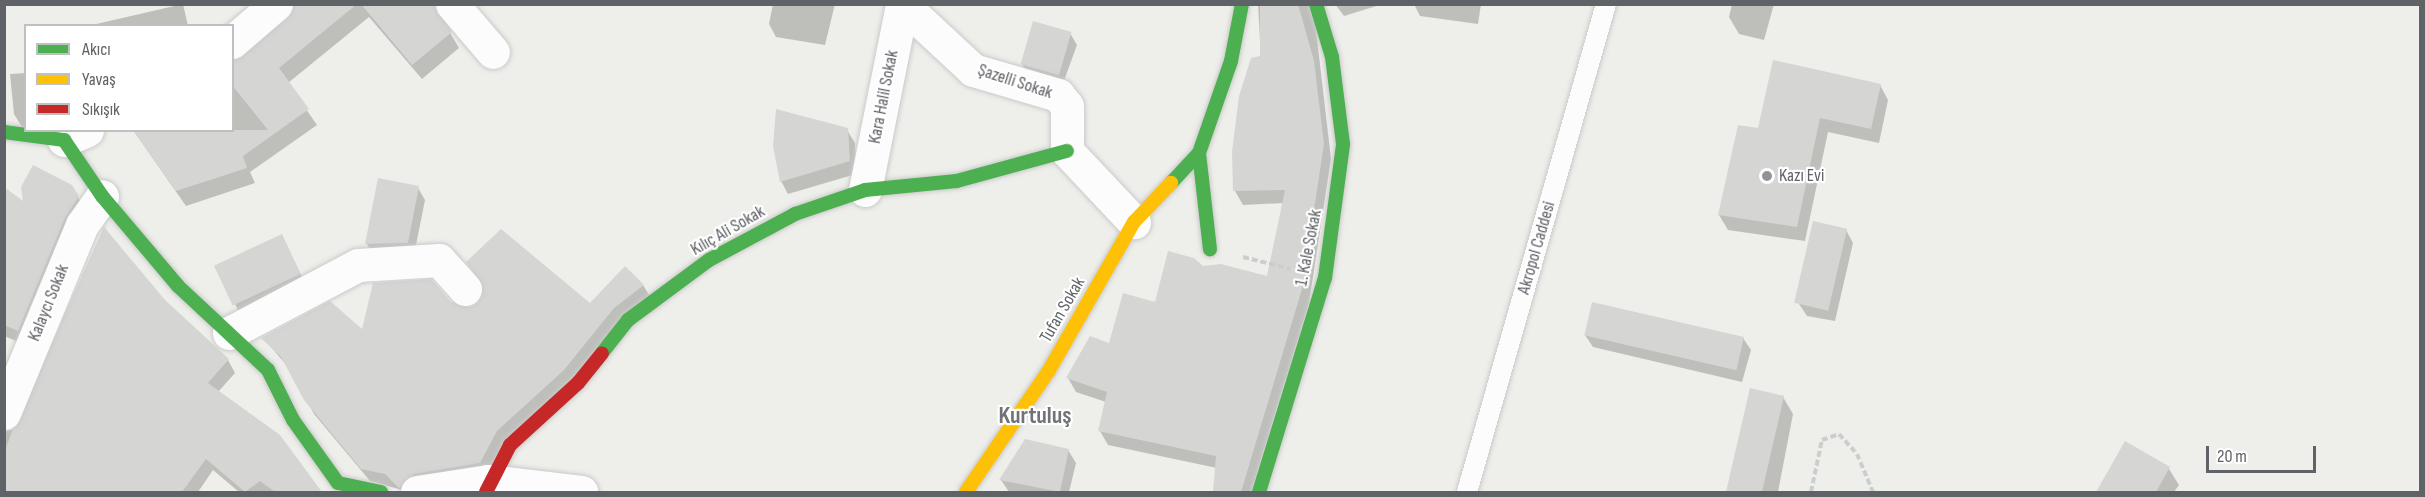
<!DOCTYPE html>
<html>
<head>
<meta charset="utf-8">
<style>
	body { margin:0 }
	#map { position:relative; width:2425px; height:497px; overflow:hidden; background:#eeeeea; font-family:"Sofia Sans Condensed",sans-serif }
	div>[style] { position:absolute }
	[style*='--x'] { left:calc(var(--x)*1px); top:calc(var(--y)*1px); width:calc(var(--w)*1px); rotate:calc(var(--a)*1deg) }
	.shadow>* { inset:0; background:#0003; transform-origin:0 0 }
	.building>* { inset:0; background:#d5d5d3; transform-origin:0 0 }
	.path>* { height:4px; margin-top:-2px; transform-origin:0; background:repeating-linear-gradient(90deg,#cacfcd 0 6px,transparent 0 9px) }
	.roads { filter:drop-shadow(0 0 2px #cacacb) drop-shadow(0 0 2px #cacacb) }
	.lane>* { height:20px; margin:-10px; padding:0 10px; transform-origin:10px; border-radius:10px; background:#fcfcfc }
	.street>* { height:33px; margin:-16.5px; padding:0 16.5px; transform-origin:16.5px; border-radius:16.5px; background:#fcfcfc }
	.fast>* { height:14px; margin:-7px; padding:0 7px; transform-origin:7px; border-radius:7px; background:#4caf50 }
	.slow>* { height:14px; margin:-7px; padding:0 7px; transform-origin:7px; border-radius:7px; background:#ffc107 }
	.jam>* { height:14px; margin:-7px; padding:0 7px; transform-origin:7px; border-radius:7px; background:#c62828 }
	.dots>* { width:16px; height:16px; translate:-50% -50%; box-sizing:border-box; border:3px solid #fff; border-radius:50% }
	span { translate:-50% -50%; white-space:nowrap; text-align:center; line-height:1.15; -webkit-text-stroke:4.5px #fff; paint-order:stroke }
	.street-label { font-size:18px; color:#5f6267 }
	.poi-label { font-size:18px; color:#5f6267 }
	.left { translate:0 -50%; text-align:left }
	.district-label { font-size:24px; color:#707479; font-weight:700 }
	.frame { position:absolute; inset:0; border:6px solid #5f6267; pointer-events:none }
	.legend { position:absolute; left:24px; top:24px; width:210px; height:108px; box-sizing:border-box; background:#fff; border:2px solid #bfc0c2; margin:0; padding:8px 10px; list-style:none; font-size:18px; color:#5f6267 }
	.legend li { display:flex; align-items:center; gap:12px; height:30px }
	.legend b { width:30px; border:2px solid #bfc0c2 }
	.scale { position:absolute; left:2206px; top:446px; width:110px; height:27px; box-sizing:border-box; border:3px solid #5f6267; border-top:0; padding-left:8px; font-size:18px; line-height:21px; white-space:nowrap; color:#5f6267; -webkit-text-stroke:4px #fff; paint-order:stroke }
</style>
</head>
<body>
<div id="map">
	<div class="shadow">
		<i style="left:183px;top:4px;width:23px;height:158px;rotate:77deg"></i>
		<i style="clip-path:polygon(296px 4px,433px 4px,459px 48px,422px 79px,369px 17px,288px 83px,317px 125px,250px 172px,255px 183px,186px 206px,133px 130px,232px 130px,232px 60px,289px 19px)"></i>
		<i style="clip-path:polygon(773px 4px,835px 4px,825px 45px,776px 37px,769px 24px)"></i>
		<i style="clip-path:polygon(1258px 4px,1313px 4px,1331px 159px,1309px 303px,1251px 492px,1215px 492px,1217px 468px,1108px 445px,1100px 431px,1106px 402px,1076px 392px,1068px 378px,1203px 268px,1269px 278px,1283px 203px,1243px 205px,1235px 191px,1261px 58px)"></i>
		<i style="clip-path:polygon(1335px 4px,1383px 4px,1344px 16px)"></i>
		<i style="clip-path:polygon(1414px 4px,1481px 4px,1478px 24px,1420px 16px)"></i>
		<i style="clip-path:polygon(1732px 4px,1774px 4px,1764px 40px,1739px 34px,1729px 17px)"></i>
		<i style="clip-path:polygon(1070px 33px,1077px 45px,1062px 86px,1029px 77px,1022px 64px)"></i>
		<i style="clip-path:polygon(26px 73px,26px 129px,23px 129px,14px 114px,10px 74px)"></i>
		<i style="clip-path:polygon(1880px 85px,1888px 100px,1879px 143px,1828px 132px,1805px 241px,1728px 230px,1719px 215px,1759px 130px)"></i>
		<i style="clip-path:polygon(847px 130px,855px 143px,856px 174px,788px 194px,781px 181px)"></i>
		<i style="clip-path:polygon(379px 180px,418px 188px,425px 200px,414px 255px,374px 256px,367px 244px)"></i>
		<i style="clip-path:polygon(4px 188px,25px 204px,78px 197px,87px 212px,26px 345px,4px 336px)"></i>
		<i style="clip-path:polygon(1846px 230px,1853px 243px,1835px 321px,1807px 316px,1799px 304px)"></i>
		<i style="left:282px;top:236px;width:57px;height:72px;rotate:64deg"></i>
		<i style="clip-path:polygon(643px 285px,651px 298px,487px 476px,402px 490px,370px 481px,314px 414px,289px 368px,263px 338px,363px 332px,451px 303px,470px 309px,590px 305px)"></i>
		<i style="clip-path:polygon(164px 301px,228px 360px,235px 373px,218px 392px,279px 436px,320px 492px,239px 492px,213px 470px,198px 492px,4px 492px,4px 431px,17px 429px)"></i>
		<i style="clip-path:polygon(1585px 335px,1743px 338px,1751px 350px,1742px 382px,1593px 347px)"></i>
		<i style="clip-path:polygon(1752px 390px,1783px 397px,1793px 414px,1778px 492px,1730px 492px)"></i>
		<i style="clip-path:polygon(2126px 443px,2169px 469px,2179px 485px,2174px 492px,2098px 492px)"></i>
		<i style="clip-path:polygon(1068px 450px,1076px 463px,1069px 492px,1009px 492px,1001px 480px)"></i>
	</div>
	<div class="building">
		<i style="clip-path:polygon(295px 4px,357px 4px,279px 68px,309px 109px,243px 156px,247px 168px,176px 191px,133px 130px,268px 130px,232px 85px,232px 60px,288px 18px)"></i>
		<i style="clip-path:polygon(361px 4px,434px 4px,452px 32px,412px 65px)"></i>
		<i style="clip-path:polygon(1260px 4px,1298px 4px,1314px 61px,1324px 144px,1302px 289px,1241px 492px,1213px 492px,1216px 456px,1098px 431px,1107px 392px,1066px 378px,1090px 336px,1109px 343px,1123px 293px,1155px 302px,1168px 251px,1194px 258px,1203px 266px,1221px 264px,1267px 276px,1285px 190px,1233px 191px,1232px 152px,1239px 96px,1251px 58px,1260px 56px)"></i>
		<i style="left:1033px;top:21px;width:40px;height:45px;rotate:16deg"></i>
		<i style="clip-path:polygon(1773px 60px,1881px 84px,1871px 129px,1820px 118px,1797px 227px,1718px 215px,1738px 125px,1758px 128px)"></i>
		<i style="clip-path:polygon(776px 109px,848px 128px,850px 161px,780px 182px,773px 146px)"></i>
		<i style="clip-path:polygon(33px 165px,72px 185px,79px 196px,65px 218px,18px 331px,4px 325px,4px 187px,23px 201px,21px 187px)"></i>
		<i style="clip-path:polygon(378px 178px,419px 186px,408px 243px,365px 244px)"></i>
		<i style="left:1813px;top:221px;width:35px;height:84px;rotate:13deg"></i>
		<i style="clip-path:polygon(104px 227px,165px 300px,229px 359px,208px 383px,280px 435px,322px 492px,275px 492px,260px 481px,245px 492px,206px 459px,182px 492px,4px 492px,4px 453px,13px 429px)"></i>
		<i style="clip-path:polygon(501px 229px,590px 303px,625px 266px,644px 285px,614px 308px,564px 370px,497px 431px,480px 463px,414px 474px,399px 488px,385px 474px,361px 469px,304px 400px,281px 357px,261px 338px,330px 301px,362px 329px,373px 283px,431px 279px,451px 302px,469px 307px,478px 303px,483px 286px,466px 262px)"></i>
		<i style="left:282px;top:234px;width:44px;height:75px;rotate:65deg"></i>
		<i style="left:1592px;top:302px;width:156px;height:34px;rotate:13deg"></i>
		<i style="left:1750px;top:388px;width:35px;height:106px;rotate:13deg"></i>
		<i style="clip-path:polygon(1025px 439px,1069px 449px,1060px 492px,999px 480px)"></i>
		<i style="clip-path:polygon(2125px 441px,2170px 467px,2156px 492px,2096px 492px)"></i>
	</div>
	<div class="path">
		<i style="--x:1243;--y:257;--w:49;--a:14"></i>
		<i style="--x:1811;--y:492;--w:53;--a:-78.1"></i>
		<i style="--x:1822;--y:440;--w:18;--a:-19"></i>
		<i style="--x:1839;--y:434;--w:27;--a:48"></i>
		<i style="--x:1857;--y:454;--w:41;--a:67.2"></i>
	</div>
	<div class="roads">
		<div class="lane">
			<i style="--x:1467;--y:492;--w:507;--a:-74.1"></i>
		</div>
		<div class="street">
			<i style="--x:452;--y:4;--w:63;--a:49.5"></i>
			<i style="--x:902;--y:4;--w:97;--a:42.9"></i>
			<i style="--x:973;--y:70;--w:89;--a:16.4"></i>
			<i style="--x:1058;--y:95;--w:14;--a:51"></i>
			<i style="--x:1067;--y:106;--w:45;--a:90"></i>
			<i style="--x:1067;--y:151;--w:98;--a:46.7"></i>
			<i style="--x:232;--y:42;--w:58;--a:-40.8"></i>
			<i style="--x:64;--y:140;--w:25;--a:-23"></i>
			<i style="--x:865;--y:190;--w:190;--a:-78.7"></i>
			<i style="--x:229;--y:333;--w:146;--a:-27.8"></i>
			<i style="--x:358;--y:265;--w:81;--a:-3.5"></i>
			<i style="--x:439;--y:260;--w:39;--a:48"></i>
			<i style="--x:4;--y:413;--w:204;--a:-67.5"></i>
			<i style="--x:82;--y:225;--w:35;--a:-55"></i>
			<i style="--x:417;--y:492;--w:72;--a:-8.8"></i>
			<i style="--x:488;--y:481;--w:94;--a:6.7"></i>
		</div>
		<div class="fast">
			<i style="--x:4;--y:132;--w:61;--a:7.6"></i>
			<i style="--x:64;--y:140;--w:68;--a:55.8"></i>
			<i style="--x:102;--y:196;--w:118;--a:49.8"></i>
			<i style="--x:178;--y:286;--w:123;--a:43"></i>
			<i style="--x:268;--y:370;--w:56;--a:63.4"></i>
			<i style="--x:293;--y:420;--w:77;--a:54.5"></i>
			<i style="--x:338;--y:483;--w:44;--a:11.8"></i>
			<i style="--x:1199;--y:153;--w:97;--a:83.5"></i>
			<i style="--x:1171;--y:183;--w:41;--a:-47"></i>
			<i style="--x:1199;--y:153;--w:97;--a:-70.8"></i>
			<i style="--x:1231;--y:61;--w:58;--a:-79.1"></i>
			<i style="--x:602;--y:353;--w:42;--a:-51.8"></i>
			<i style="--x:628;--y:320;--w:101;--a:-36.5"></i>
			<i style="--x:709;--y:260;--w:98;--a:-28.1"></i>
			<i style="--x:795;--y:214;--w:74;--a:-18.9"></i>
			<i style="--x:865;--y:190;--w:92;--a:-5.6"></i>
			<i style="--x:957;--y:181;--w:114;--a:-15.3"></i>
			<i style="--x:1259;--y:492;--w:224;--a:-72.9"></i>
			<i style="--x:1325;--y:278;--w:135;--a:-82.3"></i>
			<i style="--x:1343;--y:144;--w:88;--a:-97.2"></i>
			<i style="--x:1332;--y:57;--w:55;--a:-106.8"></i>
		</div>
		<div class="slow">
			<i style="--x:966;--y:492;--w:145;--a:-55.7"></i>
			<i style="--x:1048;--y:372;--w:173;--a:-60.2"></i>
			<i style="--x:1134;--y:222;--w:54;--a:-46.5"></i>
		</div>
		<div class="jam">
			<i style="--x:486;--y:492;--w:53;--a:-62.9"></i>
			<i style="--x:510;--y:445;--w:92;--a:-42.4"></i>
			<i style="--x:578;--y:383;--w:38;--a:-51"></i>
		</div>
	</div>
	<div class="dots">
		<i style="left:1767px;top:176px;background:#919395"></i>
	</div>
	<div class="street-label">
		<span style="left:1015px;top:82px;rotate:18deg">Şazelli Sokak</span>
		<span style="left:884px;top:97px;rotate:-79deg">Kara Halil Sokak</span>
		<span style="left:728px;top:231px;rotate:-30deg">Kılıç Ali Sokak</span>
		<span style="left:1309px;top:248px;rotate:-79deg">1. Kale Sokak</span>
		<span style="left:1537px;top:248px;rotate:-74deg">Akropol Caddesi</span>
		<span style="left:49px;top:303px;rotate:-68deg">Kalaycı Sokak</span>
		<span style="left:1063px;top:310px;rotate:-60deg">Tufan Sokak</span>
	</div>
	<div class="poi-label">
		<span class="left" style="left:1779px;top:176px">Kazı Evi</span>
	</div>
	<div class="district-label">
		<span style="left:1035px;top:416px">Kurtuluş</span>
	</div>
	<div class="frame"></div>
	<ul class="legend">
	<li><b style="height:8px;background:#4caf50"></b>Akıcı</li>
	<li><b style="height:8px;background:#ffc107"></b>Yavaş</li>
	<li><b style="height:8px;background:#c62828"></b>Sıkışık</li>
	</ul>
	<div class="scale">20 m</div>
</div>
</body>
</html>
